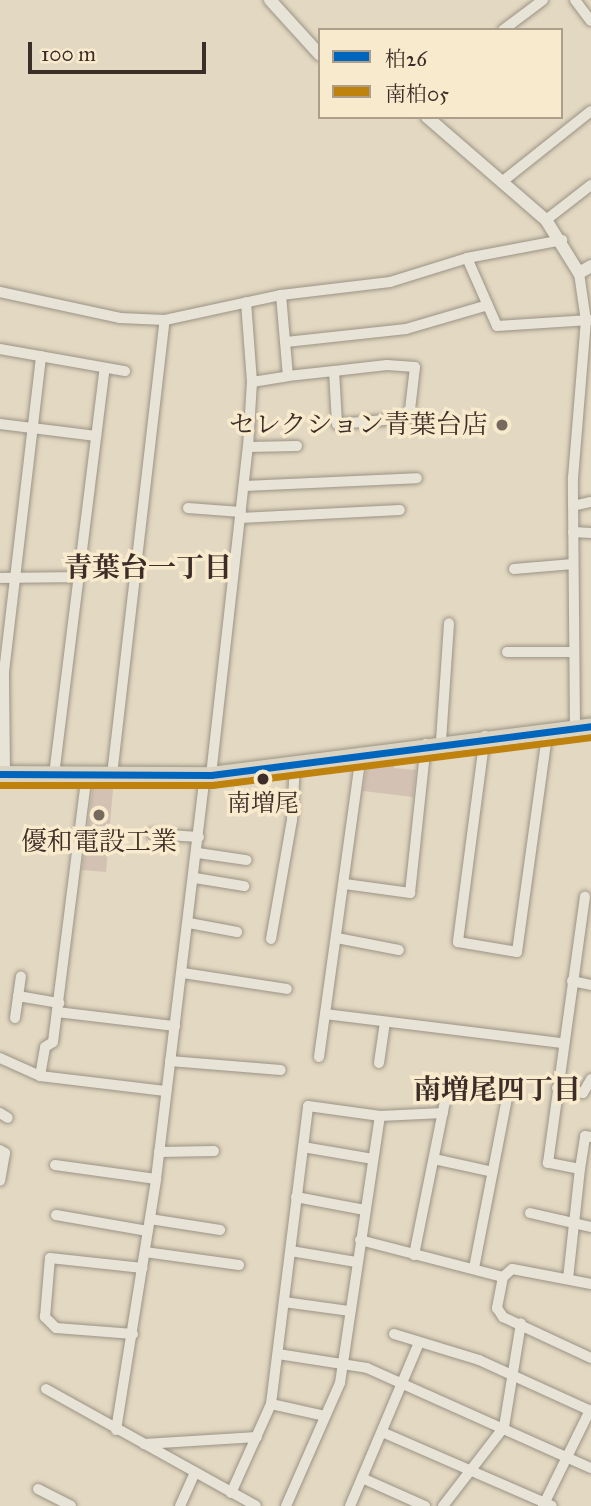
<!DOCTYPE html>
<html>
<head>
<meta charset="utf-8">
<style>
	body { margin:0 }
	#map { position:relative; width:591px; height:1506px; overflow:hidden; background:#e3d8c1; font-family:"IM FELL Great Primer","Noto Serif JP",serif }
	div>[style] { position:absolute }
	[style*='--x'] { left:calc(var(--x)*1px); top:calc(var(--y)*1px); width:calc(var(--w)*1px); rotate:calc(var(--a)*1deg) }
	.building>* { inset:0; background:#d3c2b4 }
	.roads { filter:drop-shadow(0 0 2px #9b9385) drop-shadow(0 0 2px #9b9385) }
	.minor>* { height:10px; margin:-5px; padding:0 5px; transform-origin:5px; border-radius:5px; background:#e8e3d7 }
	.tertiary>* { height:12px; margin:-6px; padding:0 6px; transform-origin:6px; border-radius:6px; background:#e8e3d7 }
	.primary>* { height:16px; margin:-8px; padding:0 8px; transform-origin:8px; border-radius:8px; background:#dbd3c2 }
	.bus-1>* { height:7px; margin:-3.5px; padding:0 3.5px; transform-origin:3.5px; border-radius:3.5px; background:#0065bd }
	.bus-2>* { height:7px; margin:-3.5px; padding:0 3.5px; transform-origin:3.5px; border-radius:3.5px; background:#bf820c }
	.dots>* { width:19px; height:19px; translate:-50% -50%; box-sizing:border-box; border:4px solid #f7eacd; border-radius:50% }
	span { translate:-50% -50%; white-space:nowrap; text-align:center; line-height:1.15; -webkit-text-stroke:7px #f7eacd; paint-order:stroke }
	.bus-label { font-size:24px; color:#3c2d28 }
	.poi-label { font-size:26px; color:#3c2d28 }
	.right { translate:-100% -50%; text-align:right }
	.neighbourhood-label { font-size:28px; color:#3c2d28; font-weight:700 }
	.legend { position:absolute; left:318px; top:28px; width:245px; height:91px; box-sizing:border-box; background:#f7eacd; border:2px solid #ac9e8b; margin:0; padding:9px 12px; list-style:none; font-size:21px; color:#3c2d28 }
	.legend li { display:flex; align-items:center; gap:14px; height:35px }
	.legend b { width:35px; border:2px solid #ac9e8b }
	.scale { position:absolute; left:28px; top:42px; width:178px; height:32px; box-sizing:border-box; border:4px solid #3c2d28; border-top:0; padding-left:9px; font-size:21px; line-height:24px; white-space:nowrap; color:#3c2d28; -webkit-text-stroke:5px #f7eacd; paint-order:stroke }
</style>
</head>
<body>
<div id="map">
	<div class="building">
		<i style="clip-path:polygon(394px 762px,394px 768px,416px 770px,413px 797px,363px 791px,367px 766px)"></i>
		<i style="clip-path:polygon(93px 786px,113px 789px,106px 872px,82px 870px)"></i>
	</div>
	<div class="roads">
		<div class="minor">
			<i style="--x:575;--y:0;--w:26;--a:53"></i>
			<i style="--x:503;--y:30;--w:50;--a:-36.9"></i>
			<i style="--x:503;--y:181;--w:112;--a:-38.5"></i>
			<i style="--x:546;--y:220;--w:57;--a:-37.9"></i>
			<i style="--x:467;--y:258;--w:74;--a:66.2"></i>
			<i style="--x:497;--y:326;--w:93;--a:-3.7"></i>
			<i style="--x:0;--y:292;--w:123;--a:12.2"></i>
			<i style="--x:120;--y:318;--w:45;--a:2.5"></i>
			<i style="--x:165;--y:320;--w:119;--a:-12.2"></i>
			<i style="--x:281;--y:295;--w:110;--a:-6.8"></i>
			<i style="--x:390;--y:282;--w:81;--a:-17.3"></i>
			<i style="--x:467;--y:258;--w:97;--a:-10.7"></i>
			<i style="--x:281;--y:295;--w:81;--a:85.1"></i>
			<i style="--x:286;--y:342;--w:121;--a:-6.2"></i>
			<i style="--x:406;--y:329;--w:85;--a:-16.3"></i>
			<i style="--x:0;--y:349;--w:127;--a:10"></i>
			<i style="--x:252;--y:382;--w:36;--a:-9"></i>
			<i style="--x:288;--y:376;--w:46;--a:-6.2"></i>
			<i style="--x:334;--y:371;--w:53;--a:-6.5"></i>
			<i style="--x:387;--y:365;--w:28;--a:4"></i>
			<i style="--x:415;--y:367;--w:51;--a:96.7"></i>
			<i style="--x:409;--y:418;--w:72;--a:175.2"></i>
			<i style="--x:337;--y:424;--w:53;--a:-93.2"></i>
			<i style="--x:0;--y:424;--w:97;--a:7.1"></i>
			<i style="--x:248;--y:447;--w:49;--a:-1.2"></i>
			<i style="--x:244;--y:486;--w:173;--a:-2.6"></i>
			<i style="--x:573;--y:506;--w:18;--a:-13"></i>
			<i style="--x:188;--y:508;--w:53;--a:4.3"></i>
			<i style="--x:240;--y:518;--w:160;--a:-2.9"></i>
			<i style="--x:573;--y:532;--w:18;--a:3"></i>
			<i style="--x:514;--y:569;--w:59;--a:-4.8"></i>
			<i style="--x:0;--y:578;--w:79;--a:-0.7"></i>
			<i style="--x:507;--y:652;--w:66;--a:0"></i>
			<i style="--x:575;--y:726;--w:248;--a:-90.5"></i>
			<i style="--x:573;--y:478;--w:158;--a:-85.3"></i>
			<i style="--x:586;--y:321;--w:49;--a:-98.3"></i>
			<i style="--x:485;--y:736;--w:208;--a:97.5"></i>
			<i style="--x:458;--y:942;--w:60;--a:9.6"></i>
			<i style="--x:517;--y:952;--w:224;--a:-82.1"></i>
			<i style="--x:441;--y:741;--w:118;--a:-86.1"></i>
			<i style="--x:5;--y:774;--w:102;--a:-90.6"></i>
			<i style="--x:4;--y:672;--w:318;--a:-83.3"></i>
			<i style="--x:54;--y:775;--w:410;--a:-82.9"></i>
			<i style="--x:112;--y:775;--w:458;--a:-83.4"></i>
			<i style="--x:211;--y:775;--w:330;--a:-83.6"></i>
			<i style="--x:248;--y:447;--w:65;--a:-86.5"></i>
			<i style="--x:252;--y:382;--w:80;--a:-94.3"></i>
			<i style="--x:152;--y:834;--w:47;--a:3.7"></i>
			<i style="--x:198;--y:853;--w:49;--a:8.3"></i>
			<i style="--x:195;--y:878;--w:50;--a:9.3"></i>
			<i style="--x:345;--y:884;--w:66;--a:7.9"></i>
			<i style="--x:410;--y:893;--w:150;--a:-83.9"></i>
			<i style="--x:189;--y:923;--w:49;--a:10.6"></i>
			<i style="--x:337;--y:938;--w:63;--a:11"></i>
			<i style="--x:271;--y:939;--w:121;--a:-80"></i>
			<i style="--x:292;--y:820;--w:57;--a:-87"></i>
			<i style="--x:183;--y:973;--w:105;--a:8.7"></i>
			<i style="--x:572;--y:981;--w:19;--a:12"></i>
			<i style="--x:18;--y:996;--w:42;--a:9.7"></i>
			<i style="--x:57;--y:1012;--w:119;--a:6.8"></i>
			<i style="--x:325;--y:1014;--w:239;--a:7"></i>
			<i style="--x:15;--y:1018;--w:42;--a:-81.9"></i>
			<i style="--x:319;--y:1057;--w:307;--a:-82.1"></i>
			<i style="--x:0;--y:1058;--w:44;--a:24.2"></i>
			<i style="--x:40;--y:1076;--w:126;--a:6.8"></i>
			<i style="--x:170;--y:1061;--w:111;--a:4.6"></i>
			<i style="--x:379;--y:1063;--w:41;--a:-81.7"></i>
			<i style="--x:40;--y:1076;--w:29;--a:-80"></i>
			<i style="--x:45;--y:1047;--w:9;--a:-32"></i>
			<i style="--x:53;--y:1042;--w:270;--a:-82.8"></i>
			<i style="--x:557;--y:1088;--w:26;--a:11"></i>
			<i style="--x:583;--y:1093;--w:16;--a:-60"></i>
			<i style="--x:0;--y:1113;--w:9;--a:32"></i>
			<i style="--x:303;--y:1147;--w:71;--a:9.7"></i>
			<i style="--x:0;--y:1150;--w:6;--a:31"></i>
			<i style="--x:5;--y:1153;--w:28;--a:100"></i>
			<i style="--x:159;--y:1152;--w:55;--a:-1"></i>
			<i style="--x:434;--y:1159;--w:60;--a:12.4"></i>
			<i style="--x:55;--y:1165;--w:102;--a:7.9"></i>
			<i style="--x:580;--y:1169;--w:33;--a:-169"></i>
			<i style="--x:548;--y:1163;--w:269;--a:-82.1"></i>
			<i style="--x:296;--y:1197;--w:70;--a:10.7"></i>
			<i style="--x:530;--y:1213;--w:63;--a:12.9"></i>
			<i style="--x:56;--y:1215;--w:93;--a:9.9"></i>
			<i style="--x:150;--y:1219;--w:71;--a:8.9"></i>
			<i style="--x:360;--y:1240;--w:148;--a:14.5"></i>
			<i style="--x:291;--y:1251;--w:66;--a:9.6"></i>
			<i style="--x:145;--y:1252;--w:95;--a:7.9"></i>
			<i style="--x:414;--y:1255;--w:177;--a:-78.6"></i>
			<i style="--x:474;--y:1268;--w:183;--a:-79"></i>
			<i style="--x:568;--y:1279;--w:111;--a:-83.8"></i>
			<i style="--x:580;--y:1169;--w:33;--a:-81"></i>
			<i style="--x:585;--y:1136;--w:6;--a:9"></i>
			<i style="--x:591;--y:1284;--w:80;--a:-169.2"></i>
			<i style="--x:512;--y:1269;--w:12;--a:138"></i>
			<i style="--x:503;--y:1277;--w:32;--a:101"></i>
			<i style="--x:497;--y:1308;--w:11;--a:56"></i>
			<i style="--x:503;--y:1317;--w:97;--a:25"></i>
			<i style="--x:284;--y:1302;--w:67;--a:7.8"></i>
			<i style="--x:133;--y:1334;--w:77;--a:-175.5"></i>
			<i style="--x:56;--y:1328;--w:16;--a:-135"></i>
			<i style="--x:45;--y:1317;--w:59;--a:-85.2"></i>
			<i style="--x:50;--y:1258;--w:93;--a:6.2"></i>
			<i style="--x:394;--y:1334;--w:89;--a:17"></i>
			<i style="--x:479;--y:1360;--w:123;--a:24.5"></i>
			<i style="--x:278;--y:1354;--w:90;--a:8.9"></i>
			<i style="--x:367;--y:1368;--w:245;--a:24.1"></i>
			<i style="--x:46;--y:1389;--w:240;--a:29.1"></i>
			<i style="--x:271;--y:1404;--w:55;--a:12.5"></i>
			<i style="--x:116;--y:1430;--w:254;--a:-80.9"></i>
			<i style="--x:156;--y:1179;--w:407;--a:-83.1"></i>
			<i style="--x:382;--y:1432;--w:185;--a:23.5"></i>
			<i style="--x:144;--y:1444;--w:113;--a:-3.5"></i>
			<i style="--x:362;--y:1478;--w:69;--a:24"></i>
			<i style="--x:38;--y:1489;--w:37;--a:27"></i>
			<i style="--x:231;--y:1493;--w:98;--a:-65.8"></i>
			<i style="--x:271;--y:1404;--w:300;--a:-82.9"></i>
			<i style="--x:308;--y:1106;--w:73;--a:7.9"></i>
			<i style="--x:380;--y:1116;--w:63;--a:-2.7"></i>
			<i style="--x:180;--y:1506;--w:37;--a:-66"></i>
			<i style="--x:286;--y:1506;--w:134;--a:-66.3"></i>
			<i style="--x:340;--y:1383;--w:270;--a:-81.5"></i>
			<i style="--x:350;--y:1506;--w:177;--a:-67.1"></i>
			<i style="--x:443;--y:1506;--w:100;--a:-52.3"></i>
			<i style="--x:504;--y:1427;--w:105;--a:-80.7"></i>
			<i style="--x:543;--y:1506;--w:107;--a:-63.9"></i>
		</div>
		<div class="tertiary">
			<i style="--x:270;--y:0;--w:74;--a:47.7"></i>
			<i style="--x:427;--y:117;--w:157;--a:40.9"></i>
			<i style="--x:546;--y:220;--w:62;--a:58.1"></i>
			<i style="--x:579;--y:273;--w:14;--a:-30"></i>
		</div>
		<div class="primary">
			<i style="--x:0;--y:774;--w:211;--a:0.3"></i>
			<i style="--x:211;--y:775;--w:383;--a:-7.3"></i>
		</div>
	</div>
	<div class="bus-1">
		<i style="--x:0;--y:774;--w:211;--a:0.3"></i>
		<i style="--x:211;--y:775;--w:383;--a:-7.3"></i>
	</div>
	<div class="bus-2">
		<i style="--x:0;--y:785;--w:212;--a:0"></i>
		<i style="--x:212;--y:785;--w:382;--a:-7.2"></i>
	</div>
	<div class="dots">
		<i style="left:502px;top:425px;background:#76695e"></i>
		<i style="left:263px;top:779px;background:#3c2d28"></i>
		<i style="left:99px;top:815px;background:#76695e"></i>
	</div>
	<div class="bus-label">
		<span style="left:263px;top:804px">南増尾</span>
	</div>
	<div class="poi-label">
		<span class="right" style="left:488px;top:425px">セレクション青葉台店</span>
		<span style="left:99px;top:842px">優和電設工業</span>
	</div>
	<div class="neighbourhood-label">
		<span style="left:148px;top:568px">青葉台一丁目</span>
		<span style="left:497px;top:1090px">南増尾四丁目</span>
	</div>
	<ul class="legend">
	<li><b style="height:9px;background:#0065bd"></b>柏26</li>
	<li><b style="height:9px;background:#bf820c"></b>南柏05</li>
	</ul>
	<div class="scale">100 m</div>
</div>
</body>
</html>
